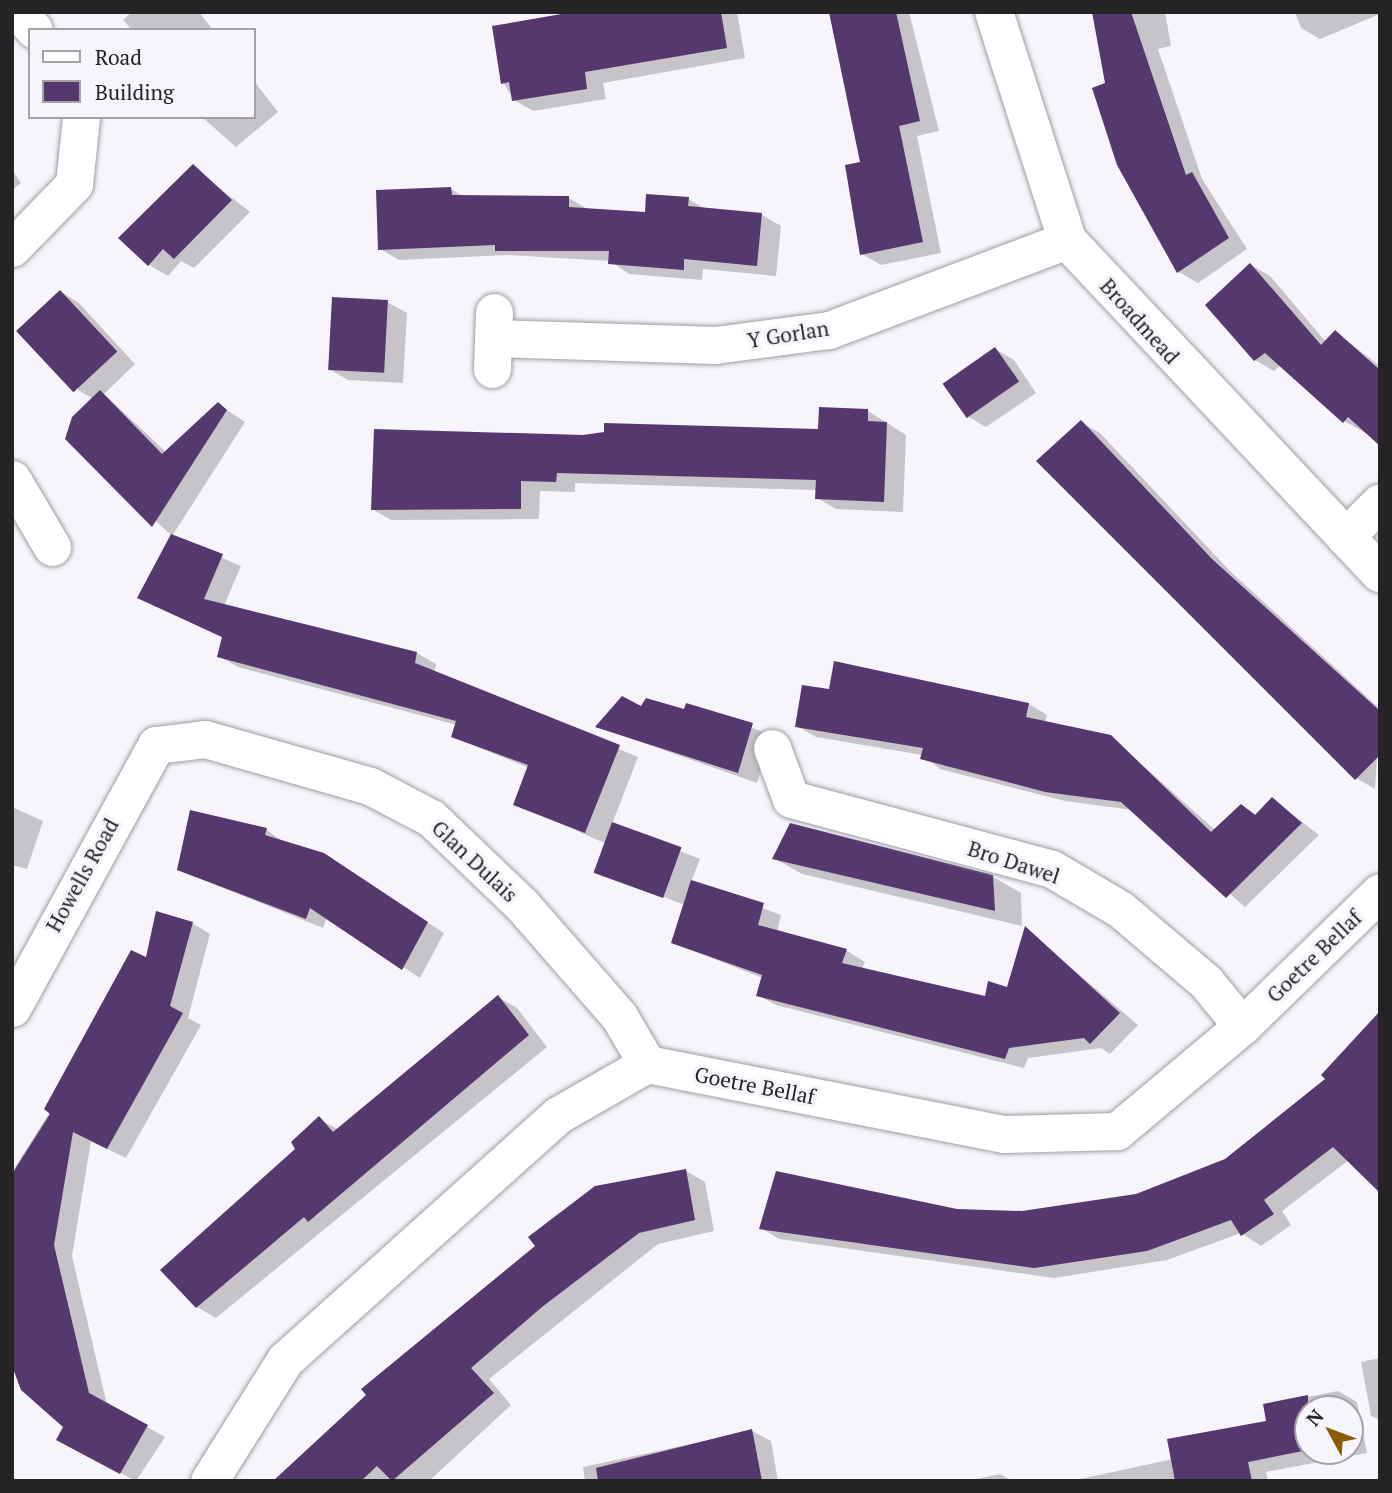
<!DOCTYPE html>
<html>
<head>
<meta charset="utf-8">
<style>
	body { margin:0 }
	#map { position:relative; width:1392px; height:1493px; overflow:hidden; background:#f8f4fc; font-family:"PT Serif",serif }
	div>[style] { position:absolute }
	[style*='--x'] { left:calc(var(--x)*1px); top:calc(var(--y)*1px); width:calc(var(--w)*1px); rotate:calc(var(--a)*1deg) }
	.shadow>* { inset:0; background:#0003 }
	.building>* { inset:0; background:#54386e; transform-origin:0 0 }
	.roads { filter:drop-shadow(0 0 2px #9f9ca3) drop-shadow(0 0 2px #9f9ca3) }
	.street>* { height:37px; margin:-18.5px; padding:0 18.5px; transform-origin:18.5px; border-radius:18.5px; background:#fff }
	.secondary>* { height:38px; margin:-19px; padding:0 19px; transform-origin:19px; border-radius:19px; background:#fff }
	span { translate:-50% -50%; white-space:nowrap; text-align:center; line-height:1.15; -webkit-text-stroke:7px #f8f4fc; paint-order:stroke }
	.street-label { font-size:21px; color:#252326 }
	.frame { position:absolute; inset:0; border:14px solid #252326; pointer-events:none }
	.legend { position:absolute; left:28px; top:28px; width:228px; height:91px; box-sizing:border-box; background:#f8f4fc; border:2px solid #a4a0a6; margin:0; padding:9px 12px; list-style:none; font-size:21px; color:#252326 }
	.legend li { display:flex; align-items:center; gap:14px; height:35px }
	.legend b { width:35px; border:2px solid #a4a0a6 }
	.north { position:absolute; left:1294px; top:1395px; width:70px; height:70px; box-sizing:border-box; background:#f8f4fc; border:2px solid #a4a0a6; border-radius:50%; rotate:311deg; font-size:19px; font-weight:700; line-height:28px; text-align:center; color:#252326 }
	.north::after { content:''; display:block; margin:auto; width:24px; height:32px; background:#8c5c04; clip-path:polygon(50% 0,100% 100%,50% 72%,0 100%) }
</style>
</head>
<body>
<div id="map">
	<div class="shadow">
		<i style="clip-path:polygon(199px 12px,213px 30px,132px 30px,123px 20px,132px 12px)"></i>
		<i style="clip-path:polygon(581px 12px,737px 12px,745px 58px,603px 83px,606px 99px,533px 111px,514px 100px,503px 82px)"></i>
		<i style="clip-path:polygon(829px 12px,909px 12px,939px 131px,917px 136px,941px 253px,881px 265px,862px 254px,862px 164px)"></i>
		<i style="clip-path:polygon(1094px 12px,1165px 12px,1171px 46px,1158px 49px,1202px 179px,1247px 249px,1198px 283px,1179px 272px,1107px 84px)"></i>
		<i style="clip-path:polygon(1295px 12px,1380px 12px,1380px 14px,1320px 39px,1301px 28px)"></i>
		<i style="clip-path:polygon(254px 81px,278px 112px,236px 147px,202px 117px,254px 117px)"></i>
		<i style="clip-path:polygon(193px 167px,250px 212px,194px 268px,181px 261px,168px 276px,149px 265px)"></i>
		<i style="clip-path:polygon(12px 170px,21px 183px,12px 190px)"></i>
		<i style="clip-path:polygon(451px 189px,464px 197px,569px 198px,589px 210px,647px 214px,688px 199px,707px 210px,762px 215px,781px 226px,776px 276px,703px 269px,702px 280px,629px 274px,610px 261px,507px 255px,399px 260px,380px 249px)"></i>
		<i style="clip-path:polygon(1251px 265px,1270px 276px,1326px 342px,1335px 332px,1380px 366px,1380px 441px,1344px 421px,1281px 365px,1274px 371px,1255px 360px,1208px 305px)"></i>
		<i style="clip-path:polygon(61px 292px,79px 303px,135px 364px,104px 394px,166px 452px,218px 404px,245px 422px,172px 536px,241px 566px,224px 606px,417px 653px,436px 664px,434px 673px,638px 757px,612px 824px,700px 859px,691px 882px,781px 915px,777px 932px,847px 951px,865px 962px,862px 969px,986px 998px,1008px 989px,1026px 929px,1138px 1025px,1110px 1054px,1101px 1048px,1028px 1058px,1024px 1068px,776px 1005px,758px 995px,763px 978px,673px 943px,685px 905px,597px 872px,607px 844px,515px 804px,529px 768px,453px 737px,457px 725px,238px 667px,219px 656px,223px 638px,140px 598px,172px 536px,67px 438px,93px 399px,78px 390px)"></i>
		<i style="clip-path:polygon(387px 302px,407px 313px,403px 383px,348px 380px,329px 369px)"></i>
		<i style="clip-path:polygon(995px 349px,1014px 360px,1036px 393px,986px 427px,967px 416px)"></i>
		<i style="clip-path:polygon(868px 411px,906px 435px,903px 512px,836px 509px,817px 498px,817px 490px,575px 483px,575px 492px,540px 491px,539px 519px,391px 520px,372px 509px,583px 437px,820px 431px)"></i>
		<i style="clip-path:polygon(1081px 422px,1100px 433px,1231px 572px,1380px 709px,1375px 789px,1356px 778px)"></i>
		<i style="clip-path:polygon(835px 663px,1029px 704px,1047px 715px,1045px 723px,1111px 737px,1215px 830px,1242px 806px,1257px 815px,1272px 799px,1319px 835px,1245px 907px,1133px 810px,1065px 801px,940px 769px,923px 755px,816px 737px,797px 726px,830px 691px)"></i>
		<i style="clip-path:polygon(687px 705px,772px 735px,757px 783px,598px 727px,686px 711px)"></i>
		<i style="clip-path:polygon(12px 807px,43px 821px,27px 869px,12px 865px)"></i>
		<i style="clip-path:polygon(191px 812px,267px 830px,283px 842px,324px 854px,444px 933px,420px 978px,327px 917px,323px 928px,179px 870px)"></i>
		<i style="clip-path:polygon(774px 858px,993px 877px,1021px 893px,1022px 926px,802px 874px)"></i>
		<i style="clip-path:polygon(192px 923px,210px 934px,188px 1018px,201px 1025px,126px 1158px,91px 1141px,72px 1256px,107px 1405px,165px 1437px,136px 1481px,77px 1450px,66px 1426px,12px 1185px,15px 1167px,147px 959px)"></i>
		<i style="clip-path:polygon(498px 997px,517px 1008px,547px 1047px,216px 1318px,197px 1307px,319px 1119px,339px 1130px)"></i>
		<i style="clip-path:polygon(1328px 1079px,1349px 1160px,1282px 1211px,1291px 1225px,1261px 1246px,1241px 1233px,1167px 1260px,1054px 1278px,779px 1239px,761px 1228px,957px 1210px,1022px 1213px,1136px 1196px,1226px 1160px)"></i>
		<i style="clip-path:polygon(686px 1171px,705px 1182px,714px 1231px,658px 1244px,489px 1379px,511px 1405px,429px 1481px,285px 1481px,537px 1246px)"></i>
		<i style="clip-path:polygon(1380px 1358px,1380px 1420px,1371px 1416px,1361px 1362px)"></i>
		<i style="clip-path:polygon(evenodd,1338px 1391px,1357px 1402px,1367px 1453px,1266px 1472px,1268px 1481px,1071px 1481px,1173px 1459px,1268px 1422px,1265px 1405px,1338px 1391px,1308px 1409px,1350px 1409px,1350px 1451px,1308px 1451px,1308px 1409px)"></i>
		<i style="clip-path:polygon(752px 1431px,771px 1441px,778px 1481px,585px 1481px,583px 1467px)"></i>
		<i style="clip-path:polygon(1000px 1474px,1012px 1481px,968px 1481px)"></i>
	</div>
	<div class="building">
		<i style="clip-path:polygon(573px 12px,721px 12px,727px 48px,585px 72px,587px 89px,512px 101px,509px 82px,501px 84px,492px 26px)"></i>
		<i style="clip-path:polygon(829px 12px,896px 12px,920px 121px,899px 126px,923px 242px,860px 255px,845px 165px,860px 162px)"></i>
		<i style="clip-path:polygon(1092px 12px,1131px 12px,1186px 175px,1192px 172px,1229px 238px,1177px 273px,1117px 165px,1092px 88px,1105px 83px)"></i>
		<i style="clip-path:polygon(193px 164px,232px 200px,174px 259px,163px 249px,148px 266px,118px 238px)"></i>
		<i style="clip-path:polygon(451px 187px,452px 195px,569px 196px,569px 207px,645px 212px,646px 194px,689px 197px,688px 206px,762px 213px,757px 266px,684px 259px,684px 270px,608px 264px,609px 251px,495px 251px,495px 245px,378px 250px,376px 190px)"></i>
		<i style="clip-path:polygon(1250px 263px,1321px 345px,1335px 330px,1380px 370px,1380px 446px,1348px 417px,1343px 423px,1265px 353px,1254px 361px,1205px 305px)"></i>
		<i style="left:60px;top:290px;width:84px;height:60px;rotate:47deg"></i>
		<i style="left:332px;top:297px;width:56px;height:73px;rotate:3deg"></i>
		<i style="left:995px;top:347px;width:42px;height:64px;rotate:55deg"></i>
		<i style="clip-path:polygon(100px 390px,162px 454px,218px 402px,227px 410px,152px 527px,65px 439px,72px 417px)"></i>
		<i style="clip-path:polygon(819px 407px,868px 409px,868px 421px,887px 422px,884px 502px,815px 499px,816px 480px,557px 473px,556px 482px,521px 481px,521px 509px,371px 510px,374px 429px,583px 435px,604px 432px,604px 423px,818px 429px)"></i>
		<i style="clip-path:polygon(1081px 420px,1212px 559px,1380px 711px,1380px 755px,1355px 780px,1036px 461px)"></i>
		<i style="clip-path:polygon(171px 534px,223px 554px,204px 599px,417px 652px,415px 663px,620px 745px,585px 833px,513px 805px,528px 765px,451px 737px,456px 721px,217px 657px,222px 637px,137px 598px)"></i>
		<i style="clip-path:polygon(834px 661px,1029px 703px,1026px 717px,1111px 735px,1211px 832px,1241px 804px,1255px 815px,1272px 797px,1302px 823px,1226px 898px,1121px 802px,1045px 792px,920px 759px,923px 748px,795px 727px,802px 685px,829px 689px)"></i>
		<i style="clip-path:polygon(622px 696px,641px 706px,646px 698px,684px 709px,686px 703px,753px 723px,738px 773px,595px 727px)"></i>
		<i style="clip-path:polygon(190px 810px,267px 828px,265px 835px,324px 853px,428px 922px,402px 970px,310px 908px,306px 919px,177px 870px)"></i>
		<i style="left:612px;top:822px;width:74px;height:54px;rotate:20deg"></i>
		<i style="clip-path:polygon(790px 823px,993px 875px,995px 911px,772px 859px)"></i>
		<i style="clip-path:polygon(691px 880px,764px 903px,758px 925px,847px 949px,842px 963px,985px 996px,988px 981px,1007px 987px,1025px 926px,1120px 1013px,1090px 1044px,1084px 1038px,1009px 1048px,1005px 1059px,756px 996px,762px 975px,671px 943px)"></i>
		<i style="clip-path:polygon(156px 911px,193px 922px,170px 1006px,183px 1013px,107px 1149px,73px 1132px,54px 1245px,89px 1393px,148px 1425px,120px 1474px,56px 1440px,63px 1427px,21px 1390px,12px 1366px,12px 1174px,50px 1114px,44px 1109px,131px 950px,146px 957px)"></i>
		<i style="clip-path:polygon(498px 995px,529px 1035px,308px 1222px,304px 1217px,196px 1308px,160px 1270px,295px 1149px,291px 1142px,319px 1116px,333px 1132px)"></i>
		<i style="clip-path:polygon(1380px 1011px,1380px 1193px,1333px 1147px,1264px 1200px,1274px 1214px,1241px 1236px,1231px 1220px,1147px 1251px,1034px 1268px,759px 1229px,776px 1171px,957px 1209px,1022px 1211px,1136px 1194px,1225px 1159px,1325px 1079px,1321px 1075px)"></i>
		<i style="clip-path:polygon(686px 1169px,695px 1220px,639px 1233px,542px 1307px,471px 1368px,494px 1393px,392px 1481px,377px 1466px,361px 1481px,273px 1481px,366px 1395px,361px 1389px,535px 1246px,528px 1237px,595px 1186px)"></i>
		<i style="clip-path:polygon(1308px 1395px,1308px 1450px,1248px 1462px,1252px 1481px,1175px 1481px,1167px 1439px,1266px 1421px,1263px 1404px)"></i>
		<i style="clip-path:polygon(752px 1429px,762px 1481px,598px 1481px,596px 1468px)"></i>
	</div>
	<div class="roads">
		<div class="street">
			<i style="--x:19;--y:12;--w:23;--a:50"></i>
			<i style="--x:12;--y:248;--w:89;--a:-45.9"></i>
			<i style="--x:74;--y:184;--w:67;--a:-84"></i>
			<i style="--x:494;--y:338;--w:221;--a:1.8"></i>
			<i style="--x:715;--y:345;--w:115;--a:-7.5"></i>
			<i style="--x:829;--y:330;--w:254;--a:-20.7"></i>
			<i style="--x:492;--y:369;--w:57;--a:-88"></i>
			<i style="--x:12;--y:479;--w:79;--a:59.5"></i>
			<i style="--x:1345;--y:537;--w:49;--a:-45"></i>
			<i style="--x:772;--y:748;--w:54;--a:69.6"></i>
			<i style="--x:791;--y:799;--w:270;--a:15"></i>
			<i style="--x:1052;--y:869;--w:79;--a:30.5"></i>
			<i style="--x:1120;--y:909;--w:113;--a:40.3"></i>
			<i style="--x:1206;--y:982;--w:57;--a:50.7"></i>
			<i style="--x:12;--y:1008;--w:300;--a:-61.3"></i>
			<i style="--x:156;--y:745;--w:49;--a:-7"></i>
			<i style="--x:205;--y:739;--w:172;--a:15.9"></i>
			<i style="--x:370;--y:786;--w:69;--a:27.7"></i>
			<i style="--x:431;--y:818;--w:126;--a:43.7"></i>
			<i style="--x:522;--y:905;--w:147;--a:48.9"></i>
			<i style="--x:619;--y:1016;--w:56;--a:59.7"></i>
			<i style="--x:209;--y:1481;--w:143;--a:-57.9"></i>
			<i style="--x:285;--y:1360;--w:367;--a:-41.9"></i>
			<i style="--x:558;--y:1115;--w:103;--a:-29.8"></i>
			<i style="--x:647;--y:1064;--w:364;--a:11.1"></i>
			<i style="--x:1004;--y:1134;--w:113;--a:-1.5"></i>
			<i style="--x:1117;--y:1131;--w:163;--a:-40"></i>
			<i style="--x:1242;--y:1026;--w:192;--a:-44.2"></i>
		</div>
		<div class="secondary">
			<i style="--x:994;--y:12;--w:239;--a:72.2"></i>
			<i style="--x:1067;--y:240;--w:457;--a:46.8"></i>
		</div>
	</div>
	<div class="street-label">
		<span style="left:1140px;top:321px;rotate:48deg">Broadmead</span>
		<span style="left:788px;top:334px;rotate:-9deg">Y Gorlan</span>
		<span style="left:475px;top:861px;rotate:43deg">Glan Dulais</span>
		<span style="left:1014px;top:862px;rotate:18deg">Bro Dawel</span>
		<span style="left:82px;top:875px;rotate:-61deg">Howells Road</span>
		<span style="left:1314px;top:956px;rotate:-44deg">Goetre Bellaf</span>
		<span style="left:755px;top:1085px;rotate:11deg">Goetre Bellaf</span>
	</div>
	<div class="frame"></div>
	<ul class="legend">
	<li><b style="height:9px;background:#fff"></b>Road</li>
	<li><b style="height:19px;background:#54386e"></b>Building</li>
	</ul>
	<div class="north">N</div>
</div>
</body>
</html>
